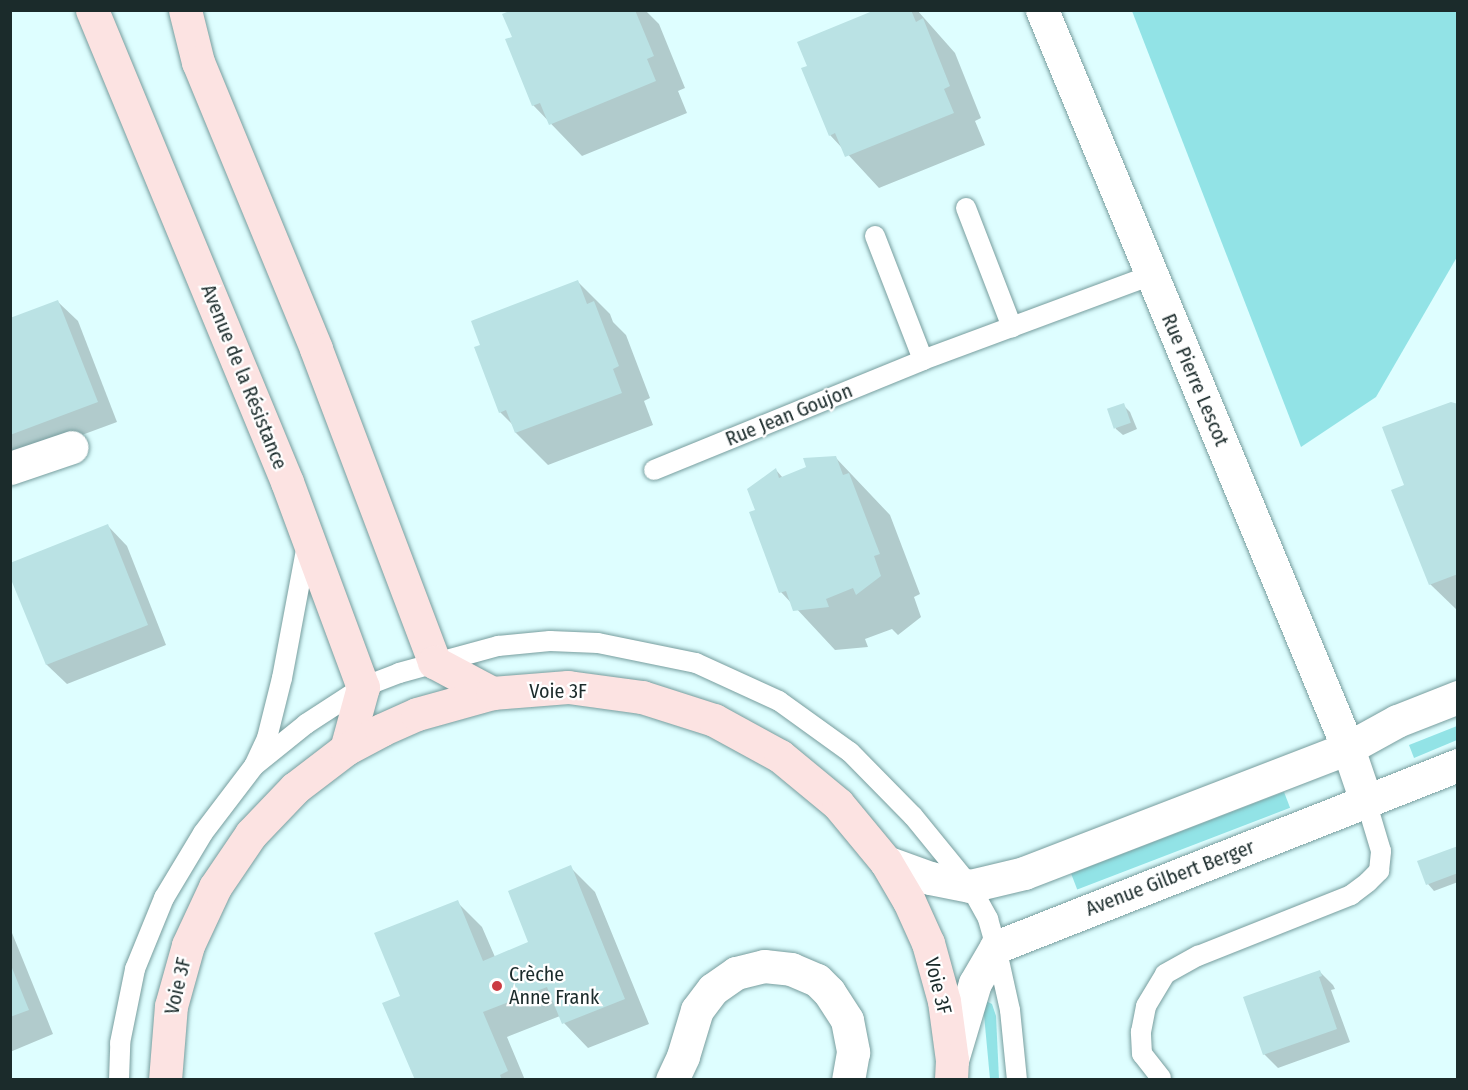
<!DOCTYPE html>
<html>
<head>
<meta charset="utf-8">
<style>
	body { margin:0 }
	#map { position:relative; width:1468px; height:1090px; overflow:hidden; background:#defeff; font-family:"Fira Sans Condensed",sans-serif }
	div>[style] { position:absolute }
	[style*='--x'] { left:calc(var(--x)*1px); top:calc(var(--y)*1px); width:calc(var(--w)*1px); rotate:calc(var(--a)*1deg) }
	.green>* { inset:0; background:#92e3e6; transform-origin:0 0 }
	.shadow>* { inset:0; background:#0003 }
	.building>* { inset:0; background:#bae2e4; transform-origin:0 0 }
	.roads { filter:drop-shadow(0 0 2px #779d9e) drop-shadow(0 0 2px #779d9e) }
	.service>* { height:20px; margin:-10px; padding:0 10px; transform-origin:10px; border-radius:10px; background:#fff }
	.minor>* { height:33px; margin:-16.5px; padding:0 16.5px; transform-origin:16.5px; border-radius:16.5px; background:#fff }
	.tertiary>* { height:33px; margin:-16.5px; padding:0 16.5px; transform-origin:16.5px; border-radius:16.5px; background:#fff }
	.secondary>* { height:33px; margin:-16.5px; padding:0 16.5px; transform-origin:16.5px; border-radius:16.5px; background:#fce3e2 }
	.dots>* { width:16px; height:16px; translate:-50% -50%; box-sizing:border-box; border:3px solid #fff; border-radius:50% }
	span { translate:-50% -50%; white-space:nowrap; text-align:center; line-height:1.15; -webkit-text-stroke:4.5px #fff; paint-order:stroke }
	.street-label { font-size:20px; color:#1b2b2b }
	.poi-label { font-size:20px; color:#1b2b2b }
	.left { translate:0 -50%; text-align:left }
	.frame { position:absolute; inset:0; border:12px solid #1b2b2b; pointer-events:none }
</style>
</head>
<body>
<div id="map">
	<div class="green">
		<i style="clip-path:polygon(1132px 11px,1457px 11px,1457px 257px,1376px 397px,1301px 447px)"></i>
		<i style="clip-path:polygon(1457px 726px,1457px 740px,1414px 758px,1409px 745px)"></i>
		<i style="left:1284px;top:792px;width:17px;height:228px;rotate:69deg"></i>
		<i style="clip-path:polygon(986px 1001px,992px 1004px,996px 1016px,999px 1079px,990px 1079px,983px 1004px)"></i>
	</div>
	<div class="shadow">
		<i style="clip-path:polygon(516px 10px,645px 10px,659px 24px,685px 88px,678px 91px,687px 113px,582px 156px,533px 105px,514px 37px)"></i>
		<i style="clip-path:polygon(879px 10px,917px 10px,955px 53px,981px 118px,975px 121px,985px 145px,879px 188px,830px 135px,809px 67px)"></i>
		<i style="clip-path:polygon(578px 282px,610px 314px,613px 322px,626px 335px,650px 398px,644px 401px,653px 425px,548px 465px,516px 433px,513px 425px,500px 412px)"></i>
		<i style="clip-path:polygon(58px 302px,78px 321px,117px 422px,17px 459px,10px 452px,10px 320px)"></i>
		<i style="clip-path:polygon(1123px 405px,1130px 412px,1137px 429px,1123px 435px,1116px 429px,1109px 411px)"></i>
		<i style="clip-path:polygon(1458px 405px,1458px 611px,1430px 584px,1405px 486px)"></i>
		<i style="clip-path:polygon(835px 457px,890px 515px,920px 594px,914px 597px,921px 617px,898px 635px,892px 629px,865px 639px,868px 647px,835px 650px,781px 592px,757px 511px,776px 470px,783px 478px)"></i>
		<i style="clip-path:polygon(108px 526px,127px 546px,166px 645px,67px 684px,47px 665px,10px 573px)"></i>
		<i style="clip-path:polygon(1458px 847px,1458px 882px,1434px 891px,1428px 884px,1419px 862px)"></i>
		<i style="clip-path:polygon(570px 867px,595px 892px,649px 1024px,588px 1048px,564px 1023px,560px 1016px,507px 1037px,525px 1080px,417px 1080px,402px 997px,457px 902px,482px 927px,495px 957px,530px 943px)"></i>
		<i style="clip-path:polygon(10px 928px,53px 1034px,10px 1052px)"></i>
		<i style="clip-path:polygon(1320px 972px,1333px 985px,1335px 989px,1331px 990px,1350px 1042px,1278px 1068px,1264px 1054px)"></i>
	</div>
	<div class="building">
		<i style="clip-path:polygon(512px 10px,635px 10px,654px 56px,647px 59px,656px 81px,549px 125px,540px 103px,532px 106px,505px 39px,512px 37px,502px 14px)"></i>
		<i style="clip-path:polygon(875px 10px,911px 10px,916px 22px,923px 18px,950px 86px,944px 89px,954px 113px,845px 157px,835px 133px,829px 136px,801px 68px,807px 66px,797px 42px)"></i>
		<i style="clip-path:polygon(578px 280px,587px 304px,594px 301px,619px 366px,613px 369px,622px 393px,515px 433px,506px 410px,499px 413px,474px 347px,480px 345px,471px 321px)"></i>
		<i style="clip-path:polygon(58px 300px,98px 402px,10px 435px,10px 318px)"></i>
		<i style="clip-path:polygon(1451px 402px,1458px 404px,1458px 574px,1429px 585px,1391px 490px,1404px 485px,1382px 427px)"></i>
		<i style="left:1124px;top:403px;width:21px;height:18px;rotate:71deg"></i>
		<i style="clip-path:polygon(836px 456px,843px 475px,849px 473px,880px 554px,874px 556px,881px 576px,856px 595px,853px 588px,826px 599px,829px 607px,793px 611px,786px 591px,779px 593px,749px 512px,755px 510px,747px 489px,776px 468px,779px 478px,806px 467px,803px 458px)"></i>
		<i style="clip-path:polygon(108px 524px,148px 625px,46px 665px,10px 577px,10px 563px)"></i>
		<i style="clip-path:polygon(1458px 846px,1458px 873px,1426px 885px,1417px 861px)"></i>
		<i style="clip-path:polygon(571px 865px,625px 999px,562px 1024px,547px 987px,483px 1012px,508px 1071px,500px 1075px,502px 1080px,415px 1080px,382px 1003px,400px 996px,374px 933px,458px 900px,483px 961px,528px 942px,508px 891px)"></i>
		<i style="clip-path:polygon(10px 963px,29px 1010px,10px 1017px)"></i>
		<i style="clip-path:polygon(1320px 970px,1322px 976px,1319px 977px,1337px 1029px,1263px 1055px,1243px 997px)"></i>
	</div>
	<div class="roads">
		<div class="service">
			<i style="--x:966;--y:208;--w:128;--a:68.9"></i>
			<i style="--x:875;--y:236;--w:133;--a:68.8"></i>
			<i style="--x:654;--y:470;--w:291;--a:-22.2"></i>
			<i style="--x:923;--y:360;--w:243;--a:-20.4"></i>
			<i style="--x:254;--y:766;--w:67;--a:-38.9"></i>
			<i style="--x:306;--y:724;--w:68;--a:-33"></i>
			<i style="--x:363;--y:687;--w:39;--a:-21"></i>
			<i style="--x:399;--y:673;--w:103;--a:-15.3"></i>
			<i style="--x:498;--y:646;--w:52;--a:-5.5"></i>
			<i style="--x:550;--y:641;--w:48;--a:2.4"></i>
			<i style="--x:598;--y:643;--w:100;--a:11.5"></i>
			<i style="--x:696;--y:663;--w:91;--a:24.6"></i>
			<i style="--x:779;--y:701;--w:87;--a:35.7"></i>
			<i style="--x:850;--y:752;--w:90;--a:45.5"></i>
			<i style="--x:913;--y:816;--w:90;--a:50.8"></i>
			<i style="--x:970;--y:886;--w:38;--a:61"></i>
			<i style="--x:988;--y:919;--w:29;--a:74"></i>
			<i style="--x:996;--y:947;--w:65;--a:77.5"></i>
			<i style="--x:1010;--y:1010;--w:70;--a:84.3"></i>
			<i style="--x:1161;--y:1078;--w:31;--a:-128"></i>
			<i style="--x:1142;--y:1054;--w:22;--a:-93"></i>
			<i style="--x:1141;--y:1032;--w:26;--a:-79"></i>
			<i style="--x:1146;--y:1006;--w:37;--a:-59"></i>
			<i style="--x:1165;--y:974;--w:38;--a:-29"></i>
			<i style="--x:1198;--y:956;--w:165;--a:-21.7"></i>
			<i style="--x:1351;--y:895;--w:21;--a:-37"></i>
			<i style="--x:1368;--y:882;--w:16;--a:-45"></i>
			<i style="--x:1379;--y:871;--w:20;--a:-84"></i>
			<i style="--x:1381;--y:851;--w:52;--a:-106.7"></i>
			<i style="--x:119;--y:1080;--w:37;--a:-88"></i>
			<i style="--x:120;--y:1043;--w:76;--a:-78.5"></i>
			<i style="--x:135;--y:969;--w:77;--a:-67.8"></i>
			<i style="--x:164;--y:898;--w:76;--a:-59"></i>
			<i style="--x:203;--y:833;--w:84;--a:-52.7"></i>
			<i style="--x:254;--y:766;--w:31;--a:-65"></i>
			<i style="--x:267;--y:738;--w:62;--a:-76"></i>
			<i style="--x:282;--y:678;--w:136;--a:-79.4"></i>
		</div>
		<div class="minor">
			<i style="--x:1042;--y:10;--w:799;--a:67.48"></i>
			<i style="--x:10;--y:468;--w:65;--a:-18.7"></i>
			<i style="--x:672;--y:1080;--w:26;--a:-65"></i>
			<i style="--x:683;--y:1056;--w:48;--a:-73.1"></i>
			<i style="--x:697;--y:1010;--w:26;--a:-53"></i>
			<i style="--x:713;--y:989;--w:28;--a:-35"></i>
			<i style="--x:736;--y:973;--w:29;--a:-14"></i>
			<i style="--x:764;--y:966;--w:27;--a:6"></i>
			<i style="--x:791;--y:969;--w:28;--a:23"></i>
			<i style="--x:817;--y:980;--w:17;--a:45"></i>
			<i style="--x:829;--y:992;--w:33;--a:57"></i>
			<i style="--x:847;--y:1020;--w:33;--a:79"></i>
			<i style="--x:853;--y:1052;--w:28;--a:100"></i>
		</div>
		<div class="tertiary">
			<i style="--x:1348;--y:748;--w:56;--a:71.2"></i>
			<i style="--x:886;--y:862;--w:47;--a:20"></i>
			<i style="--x:930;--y:878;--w:41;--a:11.3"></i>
			<i style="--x:970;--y:886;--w:56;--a:-13.5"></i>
			<i style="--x:1024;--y:873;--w:347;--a:-21.1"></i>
			<i style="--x:1348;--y:748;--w:56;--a:-28.9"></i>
			<i style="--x:1397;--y:721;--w:66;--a:-21.5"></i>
			<i style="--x:952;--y:1060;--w:80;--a:-73.4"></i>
			<i style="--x:975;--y:983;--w:42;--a:-59.7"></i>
			<i style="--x:996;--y:947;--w:497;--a:-21.5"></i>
		</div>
		<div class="secondary">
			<i style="--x:92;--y:10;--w:511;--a:67.55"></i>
			<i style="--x:287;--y:482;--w:219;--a:69.7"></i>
			<i style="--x:363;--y:687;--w:64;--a:105.3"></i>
			<i style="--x:185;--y:10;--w:54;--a:76"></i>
			<i style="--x:198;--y:62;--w:310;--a:67.6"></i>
			<i style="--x:316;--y:349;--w:335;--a:69.3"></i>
			<i style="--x:434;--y:662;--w:66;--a:28.1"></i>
			<i style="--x:165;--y:1080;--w:74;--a:-85.4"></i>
			<i style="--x:171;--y:1006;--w:63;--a:-74.4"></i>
			<i style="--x:188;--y:945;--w:64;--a:-65"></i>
			<i style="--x:215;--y:887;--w:64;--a:-55.8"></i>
			<i style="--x:251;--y:834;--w:64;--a:-46.3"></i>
			<i style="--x:295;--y:788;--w:64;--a:-37.4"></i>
			<i style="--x:346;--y:749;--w:40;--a:-28"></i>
			<i style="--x:381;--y:730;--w:39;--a:-24"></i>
			<i style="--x:417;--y:714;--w:78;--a:-15.6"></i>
			<i style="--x:492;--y:693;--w:76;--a:-4.5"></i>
			<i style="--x:568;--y:687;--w:75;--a:7.7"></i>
			<i style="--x:642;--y:697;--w:76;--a:17.7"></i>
			<i style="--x:714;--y:720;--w:75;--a:28.6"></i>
			<i style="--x:780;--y:756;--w:75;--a:39.6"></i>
			<i style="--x:838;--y:804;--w:75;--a:50.4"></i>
			<i style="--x:886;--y:862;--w:45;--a:59.5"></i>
			<i style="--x:909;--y:901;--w:46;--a:65.7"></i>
			<i style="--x:928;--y:943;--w:60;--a:74.6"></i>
			<i style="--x:944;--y:1001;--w:60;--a:82.3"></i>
			<i style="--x:952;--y:1060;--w:20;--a:93"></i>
		</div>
	</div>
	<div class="dots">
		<i style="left:497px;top:986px;background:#cb3b42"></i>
	</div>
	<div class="street-label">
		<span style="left:244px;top:377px;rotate:68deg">Avenue de la Résistance</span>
		<span style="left:1195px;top:380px;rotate:67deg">Rue Pierre Lescot</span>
		<span style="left:789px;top:415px;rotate:-22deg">Rue Jean Goujon</span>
		<span style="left:558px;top:691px">Voie 3F</span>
		<span style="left:1170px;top:878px;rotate:-21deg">Avenue Gilbert Berger</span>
		<span style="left:178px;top:986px;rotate:-77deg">Voie 3F</span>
		<span style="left:938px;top:986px;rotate:76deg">Voie 3F</span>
	</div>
	<div class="poi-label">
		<span class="left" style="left:509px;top:986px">Crèche<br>Anne Frank</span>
	</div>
	<div class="frame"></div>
</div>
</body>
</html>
